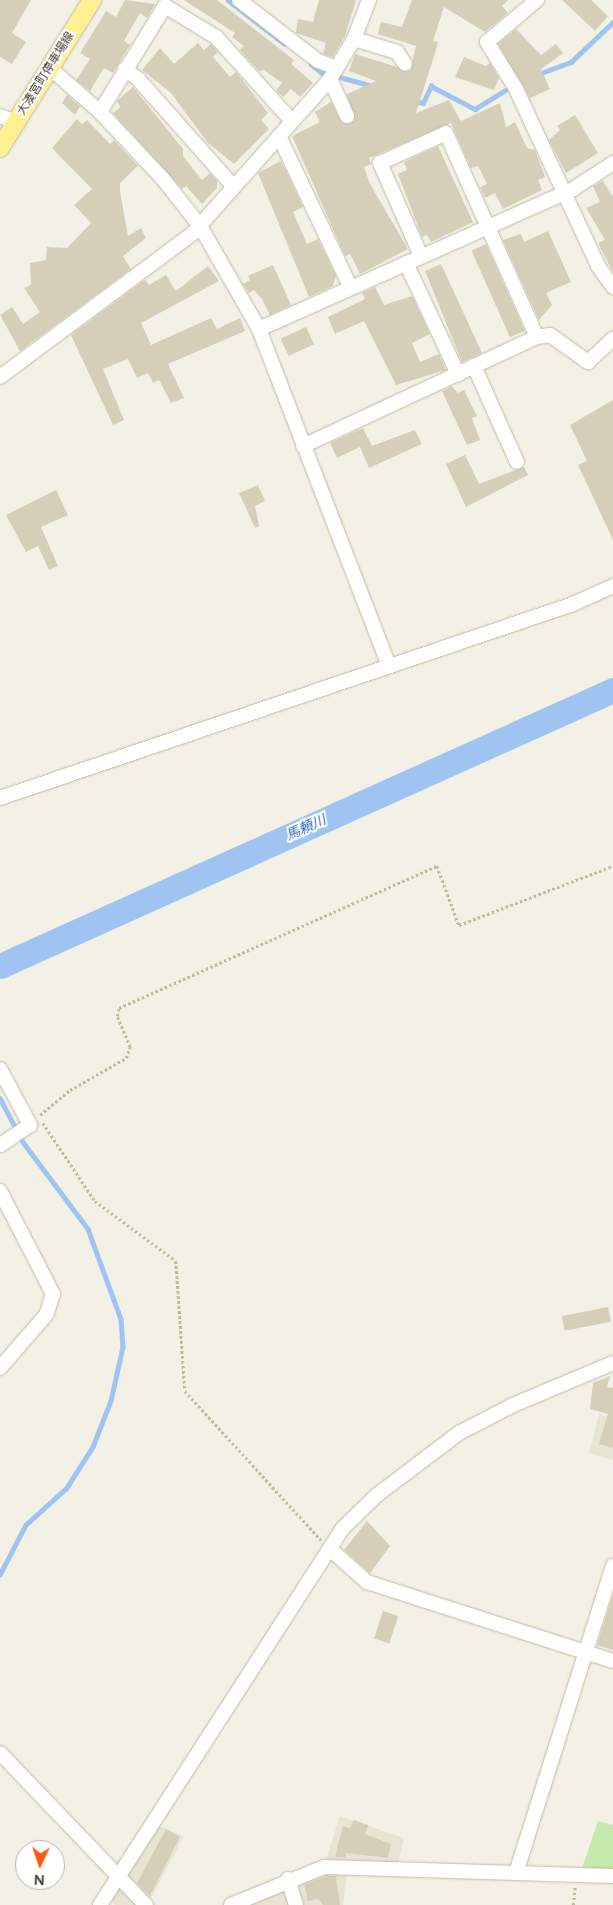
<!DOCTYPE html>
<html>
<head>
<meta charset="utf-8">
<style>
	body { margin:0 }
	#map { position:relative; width:613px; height:1905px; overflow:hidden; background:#f3f1e5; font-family:Figtree,"Noto Sans JP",sans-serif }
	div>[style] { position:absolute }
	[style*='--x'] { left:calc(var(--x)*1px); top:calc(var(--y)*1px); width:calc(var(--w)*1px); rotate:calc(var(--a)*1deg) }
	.residential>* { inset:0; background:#e7e4d3 }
	.green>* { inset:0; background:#c4e9ac }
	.stream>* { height:4.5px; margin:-2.25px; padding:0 2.25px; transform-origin:2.25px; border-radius:2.25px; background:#9fc4f2 }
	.river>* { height:25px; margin:-12.5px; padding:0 12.5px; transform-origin:12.5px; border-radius:12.5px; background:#9fc4f2 }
	.building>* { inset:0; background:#d5cfba; transform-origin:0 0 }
	.path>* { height:2.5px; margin-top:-1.25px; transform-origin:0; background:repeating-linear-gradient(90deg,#c1b998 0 2.5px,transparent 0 5px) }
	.roads { filter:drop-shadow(0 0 1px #bfbaa7) drop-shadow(0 0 1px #bfbaa7) }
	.minor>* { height:14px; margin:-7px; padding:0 7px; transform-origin:7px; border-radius:7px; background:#fff }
	.major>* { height:18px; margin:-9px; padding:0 9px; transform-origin:9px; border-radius:9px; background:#fff092 }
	span { translate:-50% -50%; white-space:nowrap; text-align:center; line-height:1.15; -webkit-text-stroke:4px #fff; paint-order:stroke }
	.street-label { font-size:12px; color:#464234 }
	.water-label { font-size:14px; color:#2b66b5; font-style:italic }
	.north { position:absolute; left:15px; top:1840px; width:50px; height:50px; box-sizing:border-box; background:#fff; border:1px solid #b5b3ae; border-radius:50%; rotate:183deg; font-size:14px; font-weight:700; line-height:20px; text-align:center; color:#464234 }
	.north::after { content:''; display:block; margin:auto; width:18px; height:22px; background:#ff5810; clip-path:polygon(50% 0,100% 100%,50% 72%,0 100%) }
</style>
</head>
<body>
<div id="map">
	<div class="residential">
		<i style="clip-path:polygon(599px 1414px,613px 1418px,613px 1460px,589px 1453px)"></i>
		<i style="clip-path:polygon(340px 1816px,404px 1838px,396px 1874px,347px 1872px,343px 1905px,221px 1905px,244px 1891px,326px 1860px)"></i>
		<i style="clip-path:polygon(159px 1826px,184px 1836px,150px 1900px,156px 1905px,115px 1905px,110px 1900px)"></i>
	</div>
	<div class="green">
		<i style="clip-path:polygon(598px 1821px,613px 1825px,613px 1870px,582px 1869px)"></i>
	</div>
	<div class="stream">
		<i style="--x:228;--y:0;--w:72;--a:37.7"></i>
		<i style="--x:311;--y:64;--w:13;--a:39"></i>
		<i style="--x:321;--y:72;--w:54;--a:15.1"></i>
		<i style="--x:538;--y:74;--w:35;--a:-20"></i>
		<i style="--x:571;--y:62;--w:58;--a:-43.6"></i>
		<i style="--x:416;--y:101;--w:7;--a:16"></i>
		<i style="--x:423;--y:103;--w:19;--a:-65"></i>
		<i style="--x:431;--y:86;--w:50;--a:27.6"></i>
		<i style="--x:475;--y:109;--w:39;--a:-32"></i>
		<i style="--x:0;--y:1098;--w:50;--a:62.4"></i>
		<i style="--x:23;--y:1142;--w:109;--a:53.2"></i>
		<i style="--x:88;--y:1229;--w:96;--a:69.9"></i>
		<i style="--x:121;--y:1319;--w:28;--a:86"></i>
		<i style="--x:123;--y:1347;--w:55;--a:102.5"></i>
		<i style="--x:111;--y:1401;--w:49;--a:111.4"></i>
		<i style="--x:93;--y:1447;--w:49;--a:122.4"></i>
		<i style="--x:67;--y:1488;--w:55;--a:137.9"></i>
		<i style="--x:26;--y:1525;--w:56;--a:117.5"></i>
	</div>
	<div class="river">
		<i style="--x:0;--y:966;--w:672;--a:-24.24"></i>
	</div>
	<div class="building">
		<i style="clip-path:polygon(0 0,31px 0,12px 33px,26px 42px,12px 64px,0 57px)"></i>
		<i style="clip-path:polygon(125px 0,155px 4px,147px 18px,140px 13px,124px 41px,130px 45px,113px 73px,104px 68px,90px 91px,76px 80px,90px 59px,80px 53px,106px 11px,116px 17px)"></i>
		<i style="clip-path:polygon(184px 0,217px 0,294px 60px,291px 64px,313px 83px,300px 97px,291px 89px,283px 97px,276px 90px,282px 83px,264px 70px,259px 71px,240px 50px,244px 46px,232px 37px,235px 33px)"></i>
		<i style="clip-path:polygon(319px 0,356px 0,345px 36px,333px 57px,323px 54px,326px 43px,296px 33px,298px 19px,313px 22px)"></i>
		<i style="clip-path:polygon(412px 0,508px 0,502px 6px,508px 13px,485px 32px,444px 7px,433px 41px,438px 42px,435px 53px,416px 113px,449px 100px,461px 121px,500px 103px,506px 127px,515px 122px,527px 148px,535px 150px,545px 177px,538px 180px,542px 190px,503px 209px,495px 193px,485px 198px,480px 187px,487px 184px,478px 166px,471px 168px,451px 123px,369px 158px,371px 164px,364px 167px,370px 184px,408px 249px,360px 274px,350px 254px,345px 256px,292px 136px,320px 122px,315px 112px,331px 102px,342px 123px,354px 121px,347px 94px,376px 81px,349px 71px,355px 54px,410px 71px,416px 46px,378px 34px,381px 22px,402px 27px)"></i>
		<i style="clip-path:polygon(562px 0,591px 0,608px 16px,595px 31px)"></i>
		<i style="clip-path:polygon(516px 29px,541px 55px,556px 44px,563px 53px,541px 69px,550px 89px,530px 98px,498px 44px)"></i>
		<i style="clip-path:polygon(198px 43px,204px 50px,211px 44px,218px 52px,213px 57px,230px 77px,236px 72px,268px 113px,261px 120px,269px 129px,234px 164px,208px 143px,171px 93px,142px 70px,160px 48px,174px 64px)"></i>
		<i style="clip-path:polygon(464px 57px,486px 66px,490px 63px,499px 78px,494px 90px,455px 77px)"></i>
		<i style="clip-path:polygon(133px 87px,183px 149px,183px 156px,202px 180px,210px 173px,217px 181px,217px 188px,202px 204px,186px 186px,182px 189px,113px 113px,120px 107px,117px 101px)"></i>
		<i style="clip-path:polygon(67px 95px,80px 106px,75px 115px,62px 103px)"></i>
		<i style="clip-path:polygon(575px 115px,598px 153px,566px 173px,549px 140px,560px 130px,557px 126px)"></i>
		<i style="clip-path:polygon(77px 119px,82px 124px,87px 120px,110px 144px,114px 140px,138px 166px,120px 183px,120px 191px,128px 236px,141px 228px,146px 238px,123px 256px,131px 269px,20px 351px,0 315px,12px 307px,23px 324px,40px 312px,24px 288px,31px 285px,30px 263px,46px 260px,47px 247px,67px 248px,91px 223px,74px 205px,92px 189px,52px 148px)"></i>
		<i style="clip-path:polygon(438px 146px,473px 222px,431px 242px,427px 235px,422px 237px,398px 174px,407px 170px,404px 162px)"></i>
		<i style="clip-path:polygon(281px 161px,303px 207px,293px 212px,307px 244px,318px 239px,336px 276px,333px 286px,309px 297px,258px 173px)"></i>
		<i style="clip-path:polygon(603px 181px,613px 197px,613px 272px,598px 243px,605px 240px,586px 208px,600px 202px,593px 186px)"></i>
		<i style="clip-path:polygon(548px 231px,571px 282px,546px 293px,552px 305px,539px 320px,503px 240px,521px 234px,524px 242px)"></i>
		<i style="left:486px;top:244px;width:95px;height:16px;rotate:66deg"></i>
		<i style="clip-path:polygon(441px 264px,482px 353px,462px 362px,425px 271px)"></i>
		<i style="clip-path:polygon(273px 265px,291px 305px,270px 315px,262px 299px,254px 290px,249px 293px,243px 284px,250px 280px,248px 276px)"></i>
		<i style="clip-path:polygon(208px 266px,219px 281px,141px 323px,151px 345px,211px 318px,217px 329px,240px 318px,245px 331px,168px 364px,184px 398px,171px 403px,159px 380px,153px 383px,148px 373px,137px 378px,128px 359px,103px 369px,124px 420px,113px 425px,71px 335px,145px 280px,149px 285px,166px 275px,176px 291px)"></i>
		<i style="clip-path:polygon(375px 287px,384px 305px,412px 296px,430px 334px,412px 343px,420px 362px,439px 354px,446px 370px,396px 385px,364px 321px,335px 334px,328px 317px,365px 299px,362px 293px)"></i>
		<i style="left:306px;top:327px;width:19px;height:28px;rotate:65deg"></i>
		<i style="clip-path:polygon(452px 386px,458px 393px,464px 390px,477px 416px,472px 418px,480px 440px,467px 445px,442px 391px)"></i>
		<i style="clip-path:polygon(613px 400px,613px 540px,578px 465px,587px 461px,570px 425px)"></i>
		<i style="clip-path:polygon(363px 428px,372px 446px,415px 430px,422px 444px,369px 468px,360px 447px,337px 458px,330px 443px)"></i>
		<i style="clip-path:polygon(465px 455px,479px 484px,524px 467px,528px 475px,466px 507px,446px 464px)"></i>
		<i style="clip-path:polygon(258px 485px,265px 501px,255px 506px,259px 526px,255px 528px,239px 493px)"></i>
		<i style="clip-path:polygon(56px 490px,68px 515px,41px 527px,58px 566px,49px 570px,38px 546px,26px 552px,6px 515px)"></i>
		<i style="left:608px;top:1307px;width:15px;height:47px;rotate:79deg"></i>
		<i style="clip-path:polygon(610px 1376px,607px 1387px,613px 1388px,613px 1448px,599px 1444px,608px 1414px,590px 1409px,593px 1383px)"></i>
		<i style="clip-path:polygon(367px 1521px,390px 1546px,370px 1573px,344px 1550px)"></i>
		<i style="clip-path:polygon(613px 1595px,613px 1650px,597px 1645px)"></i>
		<i style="left:383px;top:1611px;width:16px;height:29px;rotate:18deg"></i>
		<i style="clip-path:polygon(354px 1820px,368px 1825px,365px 1834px,391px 1844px,388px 1858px,346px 1853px,346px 1857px,335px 1857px,343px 1826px,350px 1828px)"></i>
		<i style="clip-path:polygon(166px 1829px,180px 1837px,150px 1896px,137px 1883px)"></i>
		<i style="clip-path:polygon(326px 1876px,336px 1876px,340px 1905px,323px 1905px,318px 1899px,308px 1901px,304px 1885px)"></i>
	</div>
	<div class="path">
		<i style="--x:40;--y:1115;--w:39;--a:-40"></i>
		<i style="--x:70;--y:1090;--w:64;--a:-29.7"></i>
		<i style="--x:126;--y:1058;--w:12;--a:-70"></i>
		<i style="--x:130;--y:1047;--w:34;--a:-113"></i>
		<i style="--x:117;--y:1016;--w:8;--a:-76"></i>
		<i style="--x:119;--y:1008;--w:348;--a:-24.1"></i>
		<i style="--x:437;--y:866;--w:63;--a:69.6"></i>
		<i style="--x:459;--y:925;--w:165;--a:-21"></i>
		<i style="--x:43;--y:1123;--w:94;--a:56.3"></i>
		<i style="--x:95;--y:1201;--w:101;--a:36.5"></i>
		<i style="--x:176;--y:1261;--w:130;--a:86"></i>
		<i style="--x:185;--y:1391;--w:202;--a:47.6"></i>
		<i style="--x:573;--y:1905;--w:18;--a:-84"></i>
	</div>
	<div class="roads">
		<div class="minor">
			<i style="--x:239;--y:0;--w:100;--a:37.7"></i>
			<i style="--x:318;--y:61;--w:20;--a:20"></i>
			<i style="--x:537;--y:0;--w:65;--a:140"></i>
			<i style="--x:487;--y:42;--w:55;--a:58.3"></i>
			<i style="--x:516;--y:89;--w:195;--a:65.1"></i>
			<i style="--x:598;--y:266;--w:26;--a:54"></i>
			<i style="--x:354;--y:39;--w:45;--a:16.8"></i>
			<i style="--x:397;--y:52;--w:14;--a:56"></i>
			<i style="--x:50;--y:68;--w:67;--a:41.3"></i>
			<i style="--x:100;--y:112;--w:92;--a:46.8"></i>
			<i style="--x:163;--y:179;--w:60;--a:51.8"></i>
			<i style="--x:200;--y:226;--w:119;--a:60.2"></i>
			<i style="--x:259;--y:329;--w:344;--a:-24"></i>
			<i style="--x:573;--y:189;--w:48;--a:-33"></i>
			<i style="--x:125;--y:69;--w:16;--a:38"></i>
			<i style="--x:138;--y:79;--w:143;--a:48.4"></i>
			<i style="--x:330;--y:79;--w:41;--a:65.3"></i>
			<i style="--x:100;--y:112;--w:124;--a:-58.5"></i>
			<i style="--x:165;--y:6;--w:60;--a:31.3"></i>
			<i style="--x:216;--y:37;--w:112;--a:47.9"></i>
			<i style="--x:0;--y:116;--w:17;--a:21"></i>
			<i style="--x:279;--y:136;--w:168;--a:64.7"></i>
			<i style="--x:421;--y:256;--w:102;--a:-113.8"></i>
			<i style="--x:380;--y:163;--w:72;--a:-24.4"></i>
			<i style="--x:446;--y:133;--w:223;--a:66"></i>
			<i style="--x:406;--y:263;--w:123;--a:64.9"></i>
			<i style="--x:259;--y:329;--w:359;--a:68.9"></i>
			<i style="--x:474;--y:366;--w:105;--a:65.9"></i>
			<i style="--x:0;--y:377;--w:241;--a:-36.7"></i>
			<i style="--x:193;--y:233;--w:206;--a:-48.3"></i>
			<i style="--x:330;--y:79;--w:47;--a:-59"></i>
			<i style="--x:354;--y:39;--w:42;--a:-69"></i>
			<i style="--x:303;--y:446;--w:258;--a:-25"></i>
			<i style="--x:537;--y:337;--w:13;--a:-9"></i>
			<i style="--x:550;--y:335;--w:47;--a:35.4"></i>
			<i style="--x:588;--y:362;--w:34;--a:-43"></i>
			<i style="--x:0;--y:798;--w:605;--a:-18.7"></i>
			<i style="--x:573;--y:604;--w:44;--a:-24.2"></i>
			<i style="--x:0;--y:1069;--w:64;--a:61.8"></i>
			<i style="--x:30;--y:1125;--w:36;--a:146"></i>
			<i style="--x:0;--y:1191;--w:116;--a:62.8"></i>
			<i style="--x:53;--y:1294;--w:22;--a:108"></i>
			<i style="--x:46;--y:1315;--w:70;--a:131"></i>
			<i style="--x:330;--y:1549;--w:50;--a:41.7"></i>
			<i style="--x:367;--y:1582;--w:258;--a:17.8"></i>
			<i style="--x:0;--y:1753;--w:211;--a:46.2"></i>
			<i style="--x:517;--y:1870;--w:319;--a:-72.5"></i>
			<i style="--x:288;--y:1879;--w:27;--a:73"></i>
			<i style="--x:100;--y:1905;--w:447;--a:-57.2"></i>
			<i style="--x:342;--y:1529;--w:49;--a:-44.2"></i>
			<i style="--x:377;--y:1495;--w:103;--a:-37.1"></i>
			<i style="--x:459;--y:1433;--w:61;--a:-27.4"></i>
			<i style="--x:513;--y:1405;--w:108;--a:-22.8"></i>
			<i style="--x:231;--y:1905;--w:100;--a:-22.2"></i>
			<i style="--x:324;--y:1867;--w:289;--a:1.8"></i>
		</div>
		<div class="major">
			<i style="--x:0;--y:148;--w:174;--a:-58.1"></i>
		</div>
	</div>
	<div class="street-label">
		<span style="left:46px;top:74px;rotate:-58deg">大湊宮町停車場線</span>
	</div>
	<div class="water-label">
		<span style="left:306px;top:828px;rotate:-24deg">馬頼川</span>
	</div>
	<div class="north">N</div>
</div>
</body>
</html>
